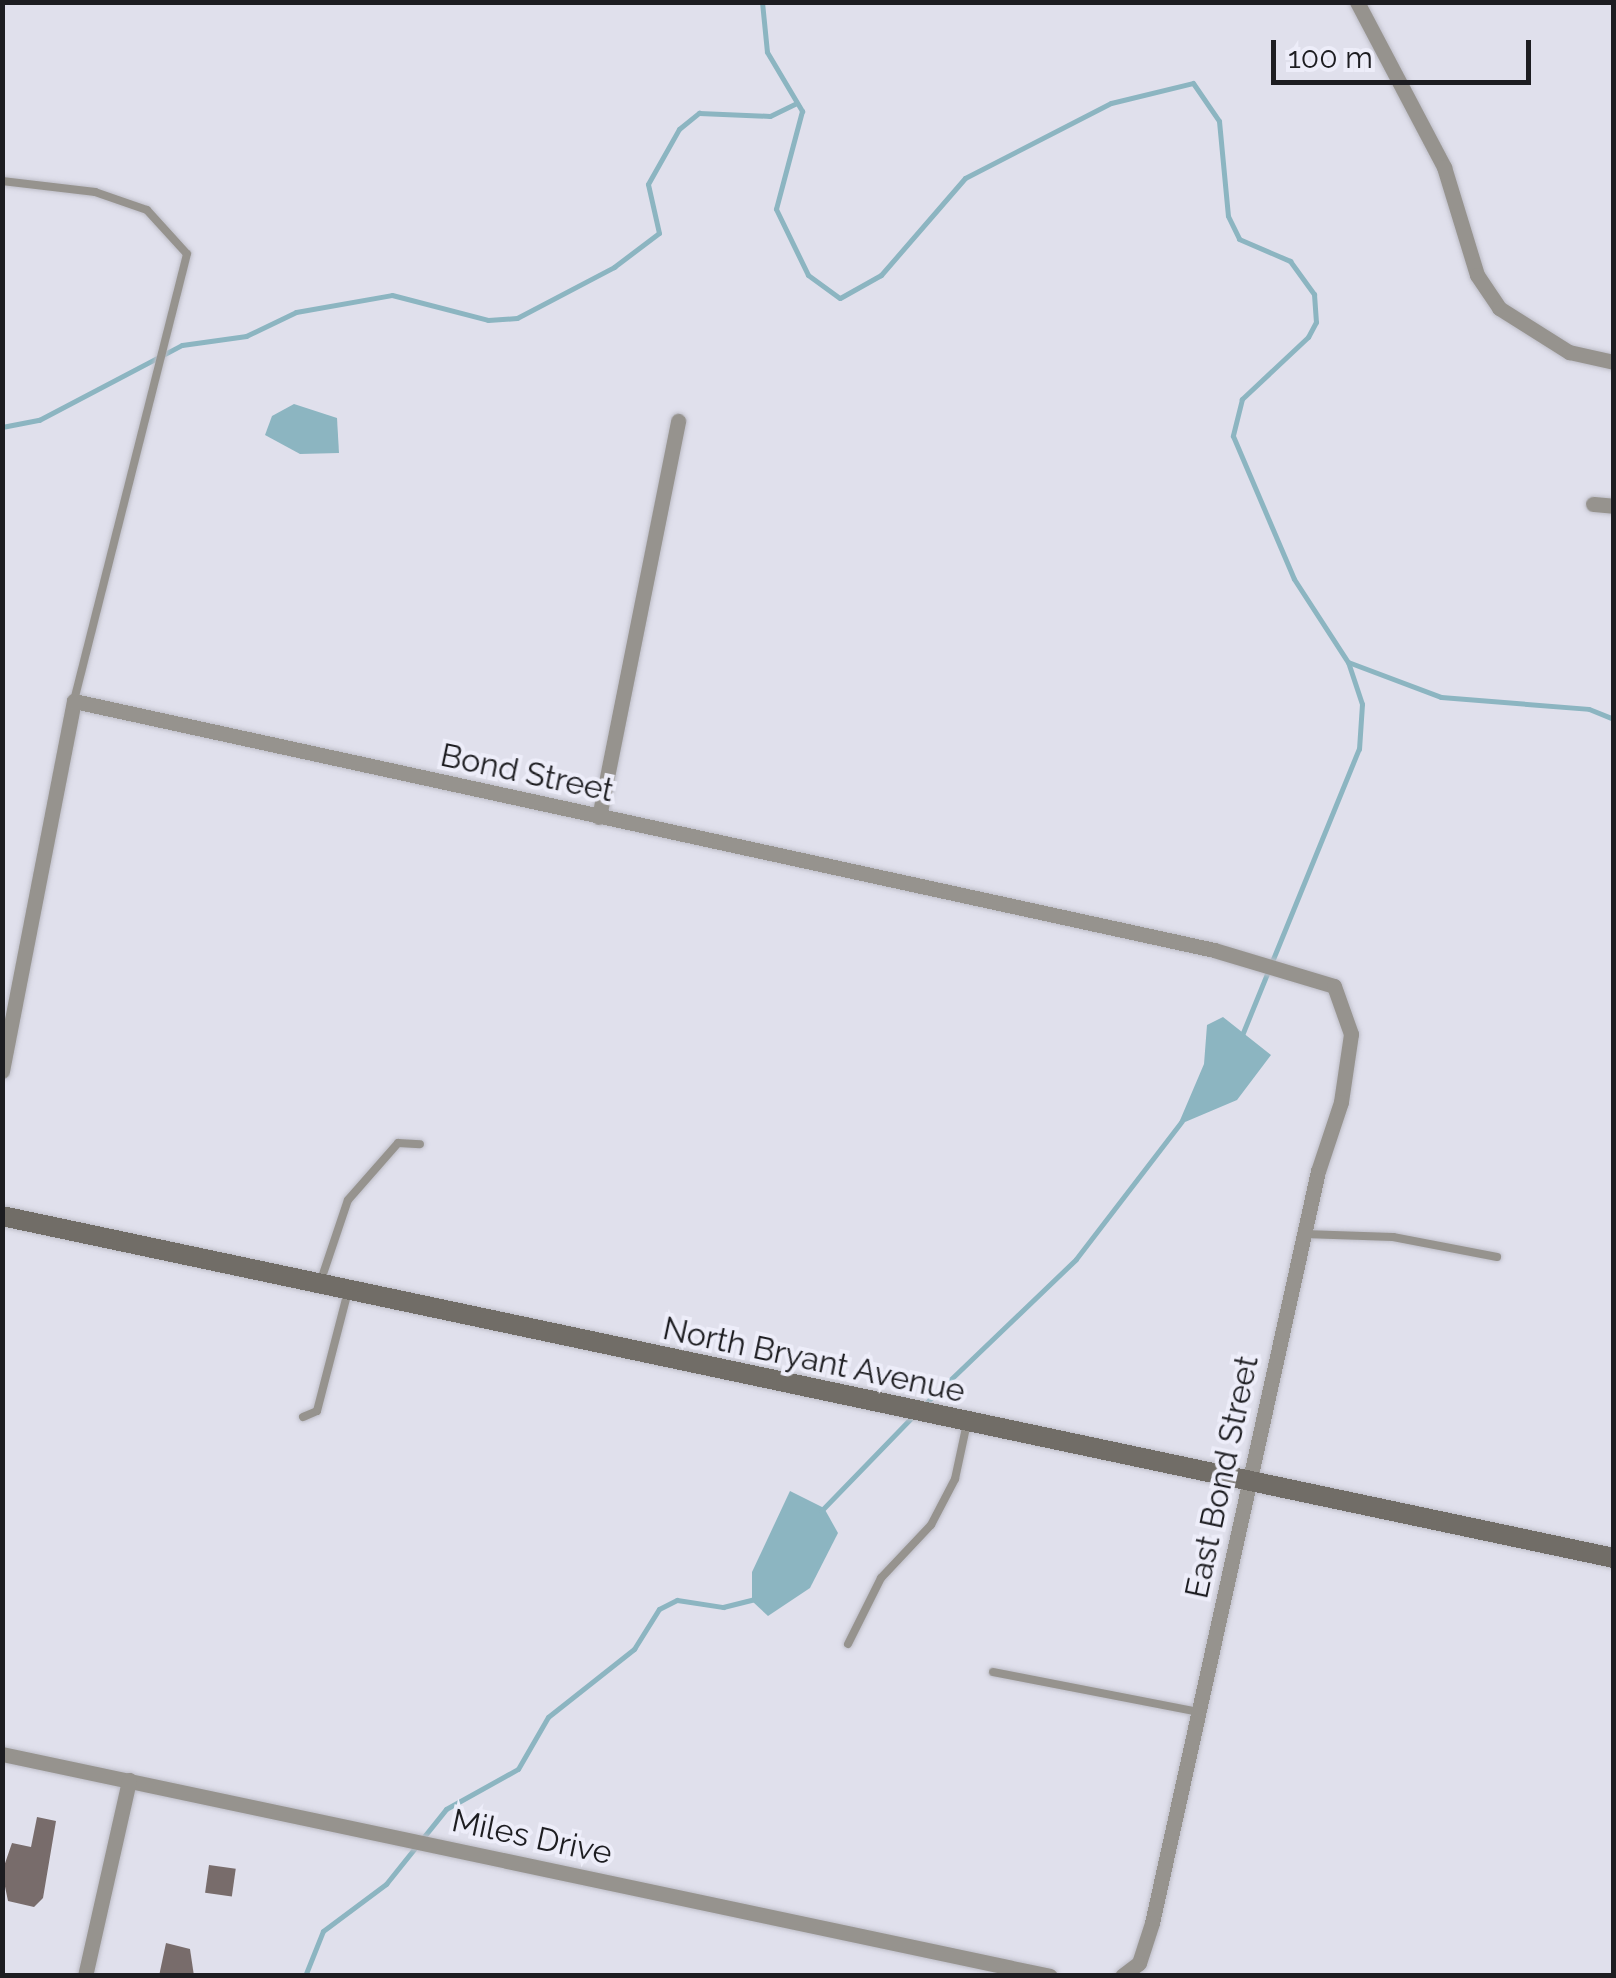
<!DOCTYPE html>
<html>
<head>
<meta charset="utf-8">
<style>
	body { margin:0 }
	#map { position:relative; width:1616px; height:1978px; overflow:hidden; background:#e0e0ec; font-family:Raleway,sans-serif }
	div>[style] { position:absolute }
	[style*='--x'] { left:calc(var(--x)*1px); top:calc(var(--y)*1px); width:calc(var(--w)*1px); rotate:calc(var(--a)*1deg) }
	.water>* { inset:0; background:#8cb5c1 }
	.stream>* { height:5px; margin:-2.5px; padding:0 2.5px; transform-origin:2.5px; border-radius:2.5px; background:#8cb5c1 }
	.building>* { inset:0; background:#786c6b; transform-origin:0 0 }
	.roads { filter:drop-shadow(0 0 2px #bdbdc7) drop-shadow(0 0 2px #bdbdc7) }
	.lane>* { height:8px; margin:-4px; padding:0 4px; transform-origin:4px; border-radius:4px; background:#96938e }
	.street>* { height:15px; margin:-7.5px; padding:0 7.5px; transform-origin:7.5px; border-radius:7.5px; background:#96938e }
	.secondary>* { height:20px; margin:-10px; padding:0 10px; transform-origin:10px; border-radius:10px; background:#716d67 }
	span { translate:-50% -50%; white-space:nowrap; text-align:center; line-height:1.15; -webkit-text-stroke:8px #ededf9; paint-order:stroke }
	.street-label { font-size:32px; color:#1d1d21 }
	.frame { position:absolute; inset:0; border:5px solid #1d1d21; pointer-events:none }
	.scale { position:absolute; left:1271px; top:40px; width:260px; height:45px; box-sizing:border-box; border:5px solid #1d1d21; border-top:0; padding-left:12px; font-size:30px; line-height:35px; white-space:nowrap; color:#1d1d21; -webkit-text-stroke:8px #ededf9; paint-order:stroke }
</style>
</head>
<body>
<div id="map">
	<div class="water">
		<i style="clip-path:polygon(294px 404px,337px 418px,339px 453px,300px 454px,265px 435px,272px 416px)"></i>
		<i style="clip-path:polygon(1223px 1017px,1271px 1055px,1237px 1100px,1178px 1125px,1204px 1064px,1207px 1025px)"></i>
		<i style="clip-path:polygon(790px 1491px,824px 1508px,838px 1533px,810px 1588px,768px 1616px,752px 1601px,752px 1572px)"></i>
	</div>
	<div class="stream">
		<i style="--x:762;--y:2;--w:50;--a:84.3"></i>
		<i style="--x:767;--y:52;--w:69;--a:59.3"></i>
		<i style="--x:802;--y:111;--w:101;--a:104.9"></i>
		<i style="--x:776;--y:209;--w:73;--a:64.1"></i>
		<i style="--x:808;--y:275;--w:39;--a:36"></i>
		<i style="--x:840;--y:298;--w:47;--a:-29.3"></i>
		<i style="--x:881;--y:275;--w:128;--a:-49.1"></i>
		<i style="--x:965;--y:178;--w:164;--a:-27.2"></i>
		<i style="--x:1111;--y:103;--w:84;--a:-13.7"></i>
		<i style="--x:1193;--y:83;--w:46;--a:55.6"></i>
		<i style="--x:1219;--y:121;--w:95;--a:84.6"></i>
		<i style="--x:1228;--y:216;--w:25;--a:64"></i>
		<i style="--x:1239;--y:239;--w:56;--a:23.3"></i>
		<i style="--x:1290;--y:261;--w:41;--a:54"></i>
		<i style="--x:1314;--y:294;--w:28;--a:86"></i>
		<i style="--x:1316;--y:322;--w:17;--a:118"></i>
		<i style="--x:1308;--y:337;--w:91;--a:136.8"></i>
		<i style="--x:1242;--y:399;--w:38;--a:104"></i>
		<i style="--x:1233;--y:436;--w:155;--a:66.9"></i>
		<i style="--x:1294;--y:579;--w:99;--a:57"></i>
		<i style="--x:1348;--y:662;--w:99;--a:20.6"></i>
		<i style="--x:1441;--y:697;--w:148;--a:4.6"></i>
		<i style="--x:1589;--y:709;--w:27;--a:22"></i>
		<i style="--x:2;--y:427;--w:38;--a:-11"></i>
		<i style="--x:39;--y:420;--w:161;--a:-27.7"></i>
		<i style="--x:182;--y:345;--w:65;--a:-8"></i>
		<i style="--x:246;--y:336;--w:55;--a:-25.6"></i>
		<i style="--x:296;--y:312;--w:97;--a:-10"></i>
		<i style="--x:392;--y:295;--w:99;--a:14.6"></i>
		<i style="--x:488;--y:320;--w:29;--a:-4"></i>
		<i style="--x:517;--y:318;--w:110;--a:-27.7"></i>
		<i style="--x:614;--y:267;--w:56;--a:-37.1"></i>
		<i style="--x:659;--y:233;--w:50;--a:-102.7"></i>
		<i style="--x:648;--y:184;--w:63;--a:-60.6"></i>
		<i style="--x:679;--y:129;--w:26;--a:-39"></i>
		<i style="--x:699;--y:113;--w:71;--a:2.4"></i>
		<i style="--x:770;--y:116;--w:28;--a:-26"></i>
		<i style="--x:1242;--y:1035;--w:309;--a:-67.8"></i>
		<i style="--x:1359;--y:749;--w:45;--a:-86.2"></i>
		<i style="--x:1362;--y:704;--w:44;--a:-108.4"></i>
		<i style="--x:925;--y:1404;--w:209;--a:-43.8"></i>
		<i style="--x:1076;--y:1259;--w:174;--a:-52.5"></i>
		<i style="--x:821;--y:1511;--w:134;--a:-45.9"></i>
		<i style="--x:305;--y:1976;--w:48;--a:-68.2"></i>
		<i style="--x:323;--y:1931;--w:79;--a:-36.7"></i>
		<i style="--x:386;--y:1884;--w:96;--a:-51.3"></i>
		<i style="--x:446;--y:1809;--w:82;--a:-29.1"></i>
		<i style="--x:518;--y:1769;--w:60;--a:-60"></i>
		<i style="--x:548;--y:1717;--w:110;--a:-38.3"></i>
		<i style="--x:634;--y:1649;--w:47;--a:-58"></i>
		<i style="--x:659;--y:1609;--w:20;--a:-27"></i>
		<i style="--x:677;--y:1600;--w:47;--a:8.7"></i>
		<i style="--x:723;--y:1607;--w:32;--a:-14"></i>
	</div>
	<div class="building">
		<i style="clip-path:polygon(37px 1817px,56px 1821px,43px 1898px,34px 1907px,8px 1901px,2px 1872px,12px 1843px,31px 1847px)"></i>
		<i style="left:209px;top:1865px;width:27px;height:28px;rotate:8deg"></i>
		<i style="clip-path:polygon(166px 1943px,190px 1949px,194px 1976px,159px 1976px)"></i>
	</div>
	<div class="roads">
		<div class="lane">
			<i style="--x:2;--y:181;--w:94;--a:6.7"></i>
			<i style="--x:95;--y:192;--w:55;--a:19.1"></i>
			<i style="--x:147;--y:210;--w:59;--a:47.7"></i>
			<i style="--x:187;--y:254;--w:461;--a:104.2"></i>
			<i style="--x:1304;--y:1234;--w:89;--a:1.9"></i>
			<i style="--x:1393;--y:1237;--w:106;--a:10.9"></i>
			<i style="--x:321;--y:1280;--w:84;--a:-71.4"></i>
			<i style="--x:348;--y:1200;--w:76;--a:-48.7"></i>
			<i style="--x:398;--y:1143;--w:22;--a:3"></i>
			<i style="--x:303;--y:1417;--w:15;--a:-23"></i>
			<i style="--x:317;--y:1411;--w:124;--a:-75.5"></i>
			<i style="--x:848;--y:1644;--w:74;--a:-63.4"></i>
			<i style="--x:881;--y:1578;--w:73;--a:-46.7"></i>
			<i style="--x:931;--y:1525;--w:52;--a:-62.4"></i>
			<i style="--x:955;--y:1479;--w:57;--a:-77.9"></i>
			<i style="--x:993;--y:1672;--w:209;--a:11"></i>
		</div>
		<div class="street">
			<i style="--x:1357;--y:2;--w:187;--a:62.2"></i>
			<i style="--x:1444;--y:167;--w:113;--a:73"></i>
			<i style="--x:1477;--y:275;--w:40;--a:56"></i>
			<i style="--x:1499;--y:308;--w:83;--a:32.2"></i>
			<i style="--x:1569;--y:352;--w:46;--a:12.5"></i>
			<i style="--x:1593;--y:504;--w:21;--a:5"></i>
			<i style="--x:599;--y:817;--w:404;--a:-78.7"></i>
			<i style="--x:2;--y:1071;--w:377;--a:-79"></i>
			<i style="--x:74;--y:701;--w:1167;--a:12.32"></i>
			<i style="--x:1214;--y:950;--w:125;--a:16.7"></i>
			<i style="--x:1334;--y:986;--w:51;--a:70.5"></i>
			<i style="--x:1351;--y:1034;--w:69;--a:98.4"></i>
			<i style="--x:1341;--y:1102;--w:73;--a:108.4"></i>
			<i style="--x:1318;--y:1171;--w:770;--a:102.45"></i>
			<i style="--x:1152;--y:1923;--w:42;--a:108"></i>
			<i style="--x:1139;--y:1963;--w:21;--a:143"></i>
			<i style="--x:2;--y:1754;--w:1071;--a:11.96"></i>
			<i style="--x:85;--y:1976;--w:201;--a:-77.3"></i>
		</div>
		<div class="secondary">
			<i style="--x:2;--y:1216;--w:1648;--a:11.98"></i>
		</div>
	</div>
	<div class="street-label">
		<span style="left:527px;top:773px;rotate:12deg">Bond Street</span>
		<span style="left:814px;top:1360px;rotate:12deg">North Bryant Avenue</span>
		<span style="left:1222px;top:1477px;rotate:-78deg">East Bond Street</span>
		<span style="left:532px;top:1837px;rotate:12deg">Miles Drive</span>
	</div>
	<div class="frame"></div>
	<div class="scale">100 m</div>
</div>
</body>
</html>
